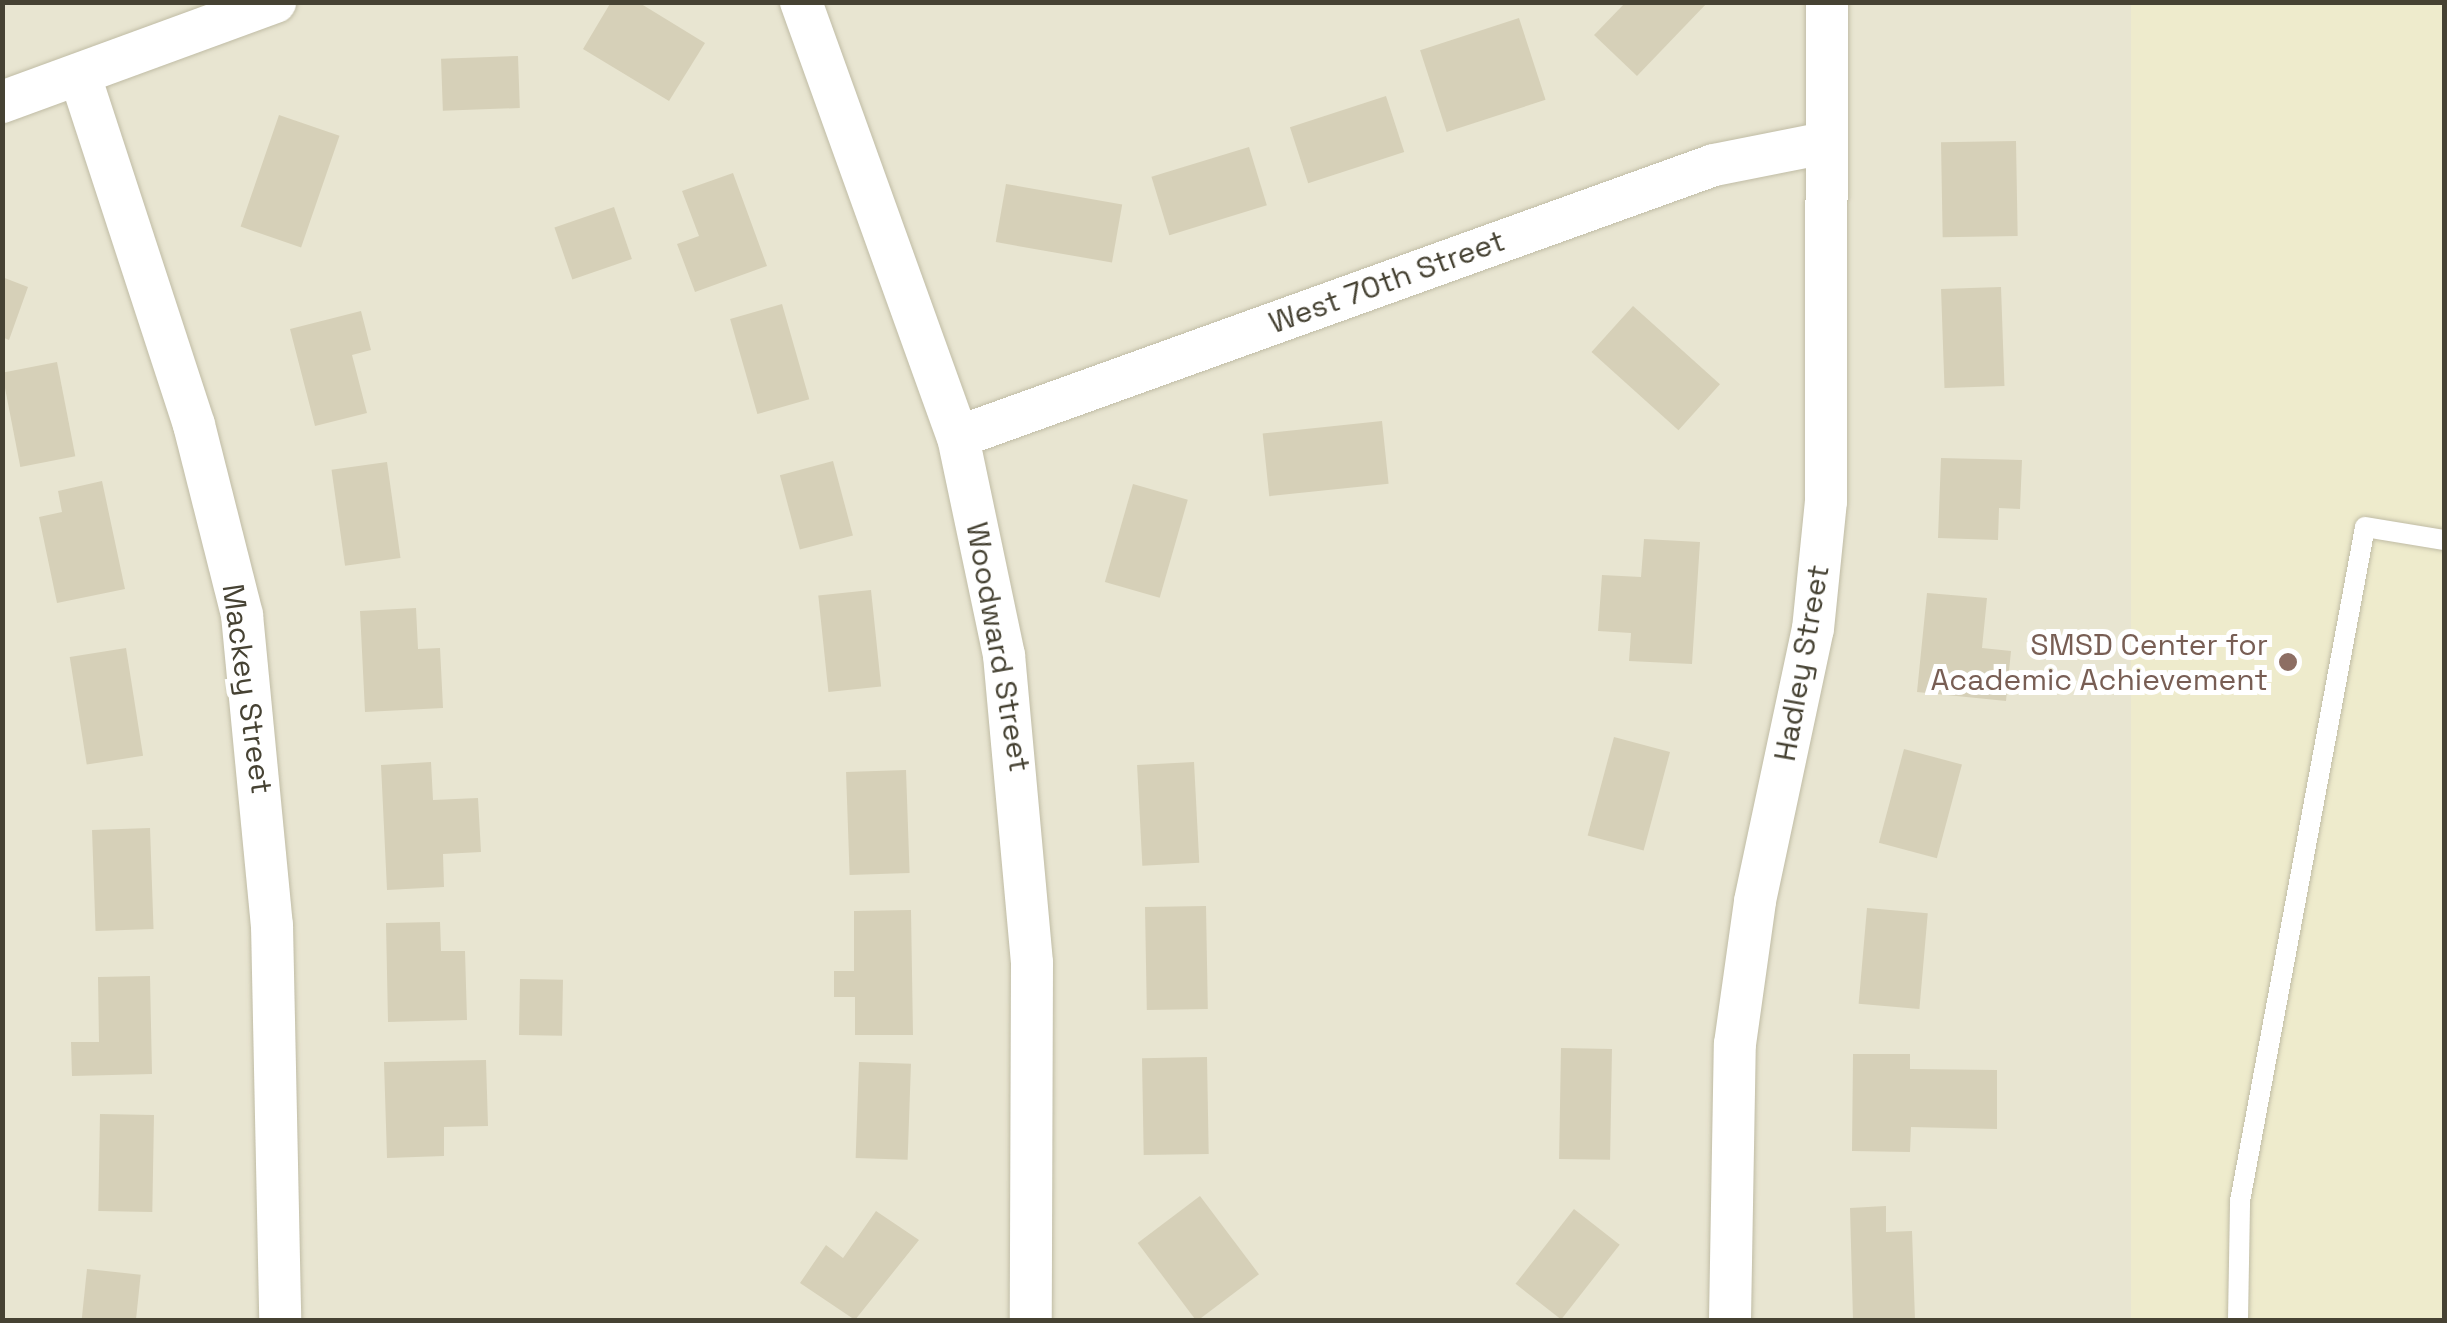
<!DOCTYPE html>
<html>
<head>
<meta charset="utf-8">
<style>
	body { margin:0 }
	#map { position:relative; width:2447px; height:1323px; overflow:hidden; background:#f4f2e4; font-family:"Space Grotesk",sans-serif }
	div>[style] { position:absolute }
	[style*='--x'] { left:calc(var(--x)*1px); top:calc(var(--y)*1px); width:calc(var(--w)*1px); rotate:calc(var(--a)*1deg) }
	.residential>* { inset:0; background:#e8e5d1; transform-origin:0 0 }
	.education>* { inset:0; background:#eeebcc; transform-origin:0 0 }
	.building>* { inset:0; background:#d6d0b8; transform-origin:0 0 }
	.roads { filter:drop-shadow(0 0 2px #c0bca5) drop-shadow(0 0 2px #c0bca5) }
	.service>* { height:20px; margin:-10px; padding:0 10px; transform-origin:10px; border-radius:10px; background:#fff }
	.minor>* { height:42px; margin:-21px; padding:0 21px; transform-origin:21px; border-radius:21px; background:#fff }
	.dots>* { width:28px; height:28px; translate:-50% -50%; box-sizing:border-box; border:5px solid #fff; border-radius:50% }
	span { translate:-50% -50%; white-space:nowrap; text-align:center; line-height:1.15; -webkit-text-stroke:10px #fff; paint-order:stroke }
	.street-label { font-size:30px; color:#464233 }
	.education-label { font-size:30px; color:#785e54 }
	.right { translate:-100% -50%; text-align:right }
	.frame { position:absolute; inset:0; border:5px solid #464233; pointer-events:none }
</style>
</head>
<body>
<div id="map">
	<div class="residential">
		<i style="left:3px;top:3px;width:2128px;height:1317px"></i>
	</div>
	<div class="education">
		<i style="left:2131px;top:3px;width:313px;height:1317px"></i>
	</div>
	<div class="building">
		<i style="clip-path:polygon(611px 2px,638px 2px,705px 43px,669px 101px,583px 49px)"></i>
		<i style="clip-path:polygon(1626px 2px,1708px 2px,1637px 76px,1594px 35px)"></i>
		<i style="left:1519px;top:18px;width:86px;height:104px;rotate:72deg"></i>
		<i style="left:518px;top:56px;width:52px;height:77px;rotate:88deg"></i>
		<i style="left:1386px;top:96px;width:59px;height:101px;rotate:72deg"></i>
		<i style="left:279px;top:115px;width:64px;height:118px;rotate:19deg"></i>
		<i style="left:2016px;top:141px;width:95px;height:75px;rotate:89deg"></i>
		<i style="left:1249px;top:147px;width:61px;height:102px;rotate:73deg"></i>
		<i style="clip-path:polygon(733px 173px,767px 266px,695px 292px,677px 244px,699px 236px,682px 191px)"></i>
		<i style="left:1006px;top:184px;width:118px;height:59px;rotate:10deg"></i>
		<i style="left:614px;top:207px;width:55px;height:63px;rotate:71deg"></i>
		<i style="clip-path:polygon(2px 277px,28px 287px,9px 340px,2px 337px)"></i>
		<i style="left:2001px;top:287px;width:99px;height:60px;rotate:88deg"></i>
		<i style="left:782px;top:304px;width:99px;height:54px;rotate:74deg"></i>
		<i style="left:1633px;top:306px;width:117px;height:62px;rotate:42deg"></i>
		<i style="clip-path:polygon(361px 311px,371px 350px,352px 355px,367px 413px,315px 426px,290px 329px)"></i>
		<i style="left:57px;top:362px;width:96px;height:56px;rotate:79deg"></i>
		<i style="left:1382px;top:421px;width:63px;height:120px;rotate:84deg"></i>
		<i style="clip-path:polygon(1941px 458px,2022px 460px,2020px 509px,1999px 508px,1998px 540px,1938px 538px)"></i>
		<i style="left:833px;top:461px;width:77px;height:55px;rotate:75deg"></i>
		<i style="left:387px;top:462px;width:97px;height:56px;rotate:82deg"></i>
		<i style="clip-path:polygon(102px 481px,125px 589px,57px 603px,39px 517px,62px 512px,58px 491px)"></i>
		<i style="left:1133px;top:484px;width:57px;height:102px;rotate:16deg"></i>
		<i style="clip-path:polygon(1644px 539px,1700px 542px,1692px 664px,1629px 661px,1631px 633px,1598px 631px,1602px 575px,1641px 577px)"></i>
		<i style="left:871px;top:590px;width:97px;height:53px;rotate:84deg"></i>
		<i style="clip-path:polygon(1927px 593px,1987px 598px,1982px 648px,2011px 651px,2006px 701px,1917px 692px)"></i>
		<i style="clip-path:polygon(416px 608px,418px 649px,440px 648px,443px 708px,365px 712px,360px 611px)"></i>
		<i style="left:126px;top:648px;width:109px;height:57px;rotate:81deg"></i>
		<i style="left:1614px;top:737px;width:58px;height:102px;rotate:15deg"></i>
		<i style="left:1904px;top:749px;width:60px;height:97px;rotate:15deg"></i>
		<i style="clip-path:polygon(431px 762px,433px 800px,478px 798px,481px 852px,443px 854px,444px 887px,387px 890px,381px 765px)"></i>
		<i style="left:1194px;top:762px;width:101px;height:57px;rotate:87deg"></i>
		<i style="left:906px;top:770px;width:103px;height:60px;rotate:88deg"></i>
		<i style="left:150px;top:828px;width:101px;height:58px;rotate:88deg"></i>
		<i style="left:1206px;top:906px;width:103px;height:61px;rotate:89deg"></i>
		<i style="left:1867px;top:908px;width:61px;height:96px;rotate:5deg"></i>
		<i style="clip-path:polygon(911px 910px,913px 1035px,855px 1035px,855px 997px,834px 997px,834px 971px,854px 971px,854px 911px)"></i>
		<i style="clip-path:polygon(440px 922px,441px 951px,465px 951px,467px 1020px,388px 1022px,386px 923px)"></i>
		<i style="clip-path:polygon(150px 976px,152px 1074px,72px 1076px,71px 1042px,99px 1042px,98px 977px)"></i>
		<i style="left:520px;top:979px;width:43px;height:56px;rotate:1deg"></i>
		<i style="left:1561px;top:1048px;width:51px;height:111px;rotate:1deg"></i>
		<i style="clip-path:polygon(1853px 1054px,1910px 1054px,1910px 1069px,1997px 1070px,1997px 1129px,1911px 1127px,1910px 1152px,1852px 1151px)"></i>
		<i style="left:1207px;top:1057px;width:97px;height:65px;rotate:89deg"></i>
		<i style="clip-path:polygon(486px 1060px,488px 1126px,444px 1127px,444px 1156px,387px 1158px,384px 1062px)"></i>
		<i style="left:859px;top:1062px;width:52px;height:96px;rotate:2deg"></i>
		<i style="left:100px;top:1114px;width:54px;height:97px;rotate:1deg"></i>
		<i style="left:1200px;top:1196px;width:98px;height:78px;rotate:53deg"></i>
		<i style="clip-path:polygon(1886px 1206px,1886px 1232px,1912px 1231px,1915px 1320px,1853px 1320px,1850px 1208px)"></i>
		<i style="left:1574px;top:1209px;width:58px;height:95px;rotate:38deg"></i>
		<i style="clip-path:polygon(876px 1211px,919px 1240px,855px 1320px,800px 1283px,826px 1245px,843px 1258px)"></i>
		<i style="left:87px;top:1269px;width:54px;height:51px;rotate:6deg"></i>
	</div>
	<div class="roads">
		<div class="service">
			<i style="--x:2238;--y:1320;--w:119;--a:-89"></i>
			<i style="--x:2240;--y:1201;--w:685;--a:-79.49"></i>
			<i style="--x:2365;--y:527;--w:80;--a:9.3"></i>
		</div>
		<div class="minor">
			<i style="--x:801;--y:2;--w:462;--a:70.2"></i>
			<i style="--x:958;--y:437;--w:223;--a:78.1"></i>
			<i style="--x:1004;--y:655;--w:309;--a:84.8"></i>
			<i style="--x:1032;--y:963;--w:357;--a:90.2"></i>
			<i style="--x:81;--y:79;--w:364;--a:71.9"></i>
			<i style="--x:194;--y:425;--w:196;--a:75.8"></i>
			<i style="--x:242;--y:615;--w:311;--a:84.5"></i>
			<i style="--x:272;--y:925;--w:395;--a:88.8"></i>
			<i style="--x:2;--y:102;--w:291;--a:-20.1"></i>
			<i style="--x:958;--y:437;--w:803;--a:-19.79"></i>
			<i style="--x:1714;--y:165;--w:108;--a:-11.2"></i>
			<i style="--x:1730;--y:1320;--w:276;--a:-89"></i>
			<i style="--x:1735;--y:1044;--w:144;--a:-82"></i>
			<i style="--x:1755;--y:901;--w:278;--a:-78"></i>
			<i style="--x:1813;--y:629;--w:129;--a:-84.2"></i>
			<i style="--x:1826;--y:501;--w:499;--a:-89.9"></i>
		</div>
	</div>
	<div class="dots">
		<i style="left:2288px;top:662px;background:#8d6e63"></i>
	</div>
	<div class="street-label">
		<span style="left:1387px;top:282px;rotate:-20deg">West 70th Street</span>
		<span style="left:998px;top:647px;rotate:80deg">Woodward Street</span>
		<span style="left:1802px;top:663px;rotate:-80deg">Hadley Street</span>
		<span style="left:247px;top:689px;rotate:82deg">Mackey Street</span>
	</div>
	<div class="education-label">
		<span class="right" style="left:2268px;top:662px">SMSD Center for<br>Academic Achievement</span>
	</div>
	<div class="frame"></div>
</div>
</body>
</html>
